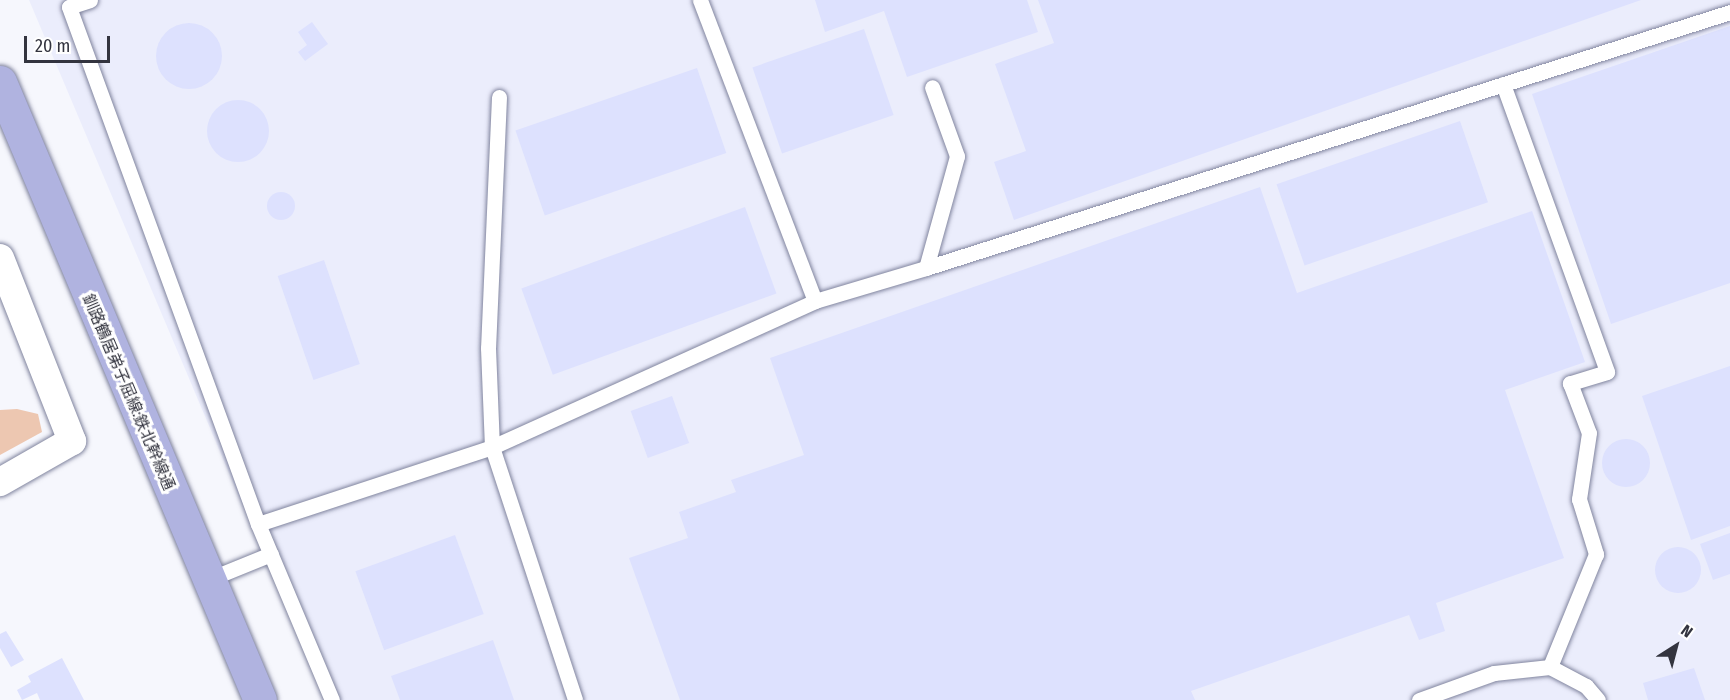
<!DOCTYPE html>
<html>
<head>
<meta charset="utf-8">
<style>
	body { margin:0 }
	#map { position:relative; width:1730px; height:700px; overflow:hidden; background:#f6f7fd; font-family:"Fira Sans Condensed","Noto Sans JP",sans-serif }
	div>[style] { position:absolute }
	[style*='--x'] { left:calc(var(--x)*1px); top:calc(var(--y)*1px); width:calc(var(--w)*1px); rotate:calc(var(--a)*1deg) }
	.built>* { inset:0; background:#ebedfc }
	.green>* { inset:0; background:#edc7b1 }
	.building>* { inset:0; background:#dde1fe; transform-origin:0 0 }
	.round { border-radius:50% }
	.roads { filter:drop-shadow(0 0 2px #80849e) drop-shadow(0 0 2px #80849e) }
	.service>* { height:15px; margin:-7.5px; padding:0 7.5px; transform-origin:7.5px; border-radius:7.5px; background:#fff }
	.minor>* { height:28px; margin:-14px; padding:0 14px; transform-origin:14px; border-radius:14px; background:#fff }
	.primary>* { height:33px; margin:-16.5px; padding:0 16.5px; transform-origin:16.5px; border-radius:16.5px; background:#b0b3e0 }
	span { translate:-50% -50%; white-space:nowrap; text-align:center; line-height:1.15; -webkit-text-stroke:6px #fff; paint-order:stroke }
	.street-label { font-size:16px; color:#33343f }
	.north { position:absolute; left:1646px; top:616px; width:60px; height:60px; -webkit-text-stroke:4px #fff; paint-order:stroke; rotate:36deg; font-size:16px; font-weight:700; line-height:24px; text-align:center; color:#33343f }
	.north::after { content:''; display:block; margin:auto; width:21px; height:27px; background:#33343f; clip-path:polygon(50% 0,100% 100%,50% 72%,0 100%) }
	.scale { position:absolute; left:24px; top:36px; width:86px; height:27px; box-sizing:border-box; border:3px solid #33343f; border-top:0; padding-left:8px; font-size:18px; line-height:21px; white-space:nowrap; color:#33343f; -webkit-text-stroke:4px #fff; paint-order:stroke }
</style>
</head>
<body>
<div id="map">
	<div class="built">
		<i style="clip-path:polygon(29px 0,1730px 0,1730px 700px,325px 700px)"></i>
	</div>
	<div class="green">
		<i style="clip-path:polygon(17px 409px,38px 414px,42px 432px,0 455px,0 410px)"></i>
	</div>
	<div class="building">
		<i style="clip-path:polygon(815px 0,1027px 0,1038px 32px,907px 77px,884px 11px,825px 32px)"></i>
		<i style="clip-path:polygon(1038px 0,1641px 0,1014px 220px,994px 162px,1026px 151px,995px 64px,1054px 43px)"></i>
		<i style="clip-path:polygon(312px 22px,328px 44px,305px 61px,298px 52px,307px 45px,298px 32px)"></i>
		<i class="round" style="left:156px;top:23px;width:66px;height:66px"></i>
		<i style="clip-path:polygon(1730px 26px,1730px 283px,1611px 324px,1532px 94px)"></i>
		<i style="left:864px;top:29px;width:91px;height:118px;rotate:71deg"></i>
		<i style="left:697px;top:68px;width:90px;height:192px;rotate:71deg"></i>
		<i class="round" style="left:207px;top:100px;width:62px;height:62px"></i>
		<i style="left:1460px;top:121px;width:86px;height:194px;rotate:71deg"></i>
		<i style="clip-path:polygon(1260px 187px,1297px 293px,1532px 211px,1585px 362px,1505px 390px,1564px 558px,1436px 603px,1445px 631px,1419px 640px,1409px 615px,1191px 691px,1195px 700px,680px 700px,629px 558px,688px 538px,679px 512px,736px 492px,731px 480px,804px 455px,770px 358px)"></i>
		<i class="round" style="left:267px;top:192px;width:28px;height:28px"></i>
		<i style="left:745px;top:207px;width:92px;height:238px;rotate:70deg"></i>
		<i style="left:324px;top:260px;width:110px;height:49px;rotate:71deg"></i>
		<i style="clip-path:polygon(1730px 366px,1730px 526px,1691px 540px,1642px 396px)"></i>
		<i style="left:672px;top:396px;width:50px;height:44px;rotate:70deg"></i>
		<i class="round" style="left:1602px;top:439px;width:48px;height:48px"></i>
		<i style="clip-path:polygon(1730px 533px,1730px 574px,1713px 580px,1700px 544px)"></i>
		<i style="left:455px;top:535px;width:84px;height:106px;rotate:70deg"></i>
		<i class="round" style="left:1655px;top:547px;width:46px;height:46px"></i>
		<i style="clip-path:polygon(6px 631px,24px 660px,11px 667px,0 648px,0 634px)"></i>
		<i style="clip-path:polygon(493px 640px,514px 700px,400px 700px,391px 676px)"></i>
		<i style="clip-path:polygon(62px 658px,84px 700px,40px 700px,37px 693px,22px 700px,17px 690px,31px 682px,28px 676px)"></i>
		<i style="clip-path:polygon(1694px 668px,1705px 700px,1648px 700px,1643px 683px)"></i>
	</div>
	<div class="roads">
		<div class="service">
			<i style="--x:90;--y:0;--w:22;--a:162"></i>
			<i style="--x:69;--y:7;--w:550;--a:69.92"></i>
			<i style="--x:258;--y:524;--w:191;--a:67.2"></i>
			<i style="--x:700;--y:0;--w:322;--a:69.1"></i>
			<i style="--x:1503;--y:84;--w:306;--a:70.1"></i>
			<i style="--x:1607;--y:372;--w:39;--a:163"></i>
			<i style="--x:1570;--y:383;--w:53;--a:69.2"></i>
			<i style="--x:1589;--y:433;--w:67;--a:98.6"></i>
			<i style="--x:1579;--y:499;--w:58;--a:72.8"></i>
			<i style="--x:1596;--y:554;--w:122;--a:112.2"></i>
			<i style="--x:499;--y:97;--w:251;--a:92.5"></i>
			<i style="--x:488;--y:348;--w:99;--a:87.7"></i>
			<i style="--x:492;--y:447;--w:266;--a:71.8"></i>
			<i style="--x:926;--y:268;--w:844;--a:-17.66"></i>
			<i style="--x:258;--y:524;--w:246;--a:-18.2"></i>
			<i style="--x:492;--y:447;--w:354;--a:-24.3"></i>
			<i style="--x:815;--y:301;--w:116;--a:-16.6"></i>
			<i style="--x:926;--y:268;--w:116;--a:-74.5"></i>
			<i style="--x:957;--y:156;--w:73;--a:-109.9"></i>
			<i style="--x:207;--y:580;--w:69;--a:-22.1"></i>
			<i style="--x:1419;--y:700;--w:80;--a:-19.8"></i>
			<i style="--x:1494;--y:673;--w:56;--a:-6.1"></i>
			<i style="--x:1550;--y:667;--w:41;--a:27.8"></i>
			<i style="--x:1586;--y:686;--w:18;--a:49"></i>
		</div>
		<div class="minor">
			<i style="--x:0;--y:258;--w:197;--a:68.5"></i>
			<i style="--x:72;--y:441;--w:83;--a:150.3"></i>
		</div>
		<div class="primary">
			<i style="--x:0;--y:82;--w:670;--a:67.18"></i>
		</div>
	</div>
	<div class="street-label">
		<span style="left:128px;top:392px;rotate:67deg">釧路鶴居弟子屈線:鉄北幹線通</span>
	</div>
	<div class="north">N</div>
	<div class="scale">20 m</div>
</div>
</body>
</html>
